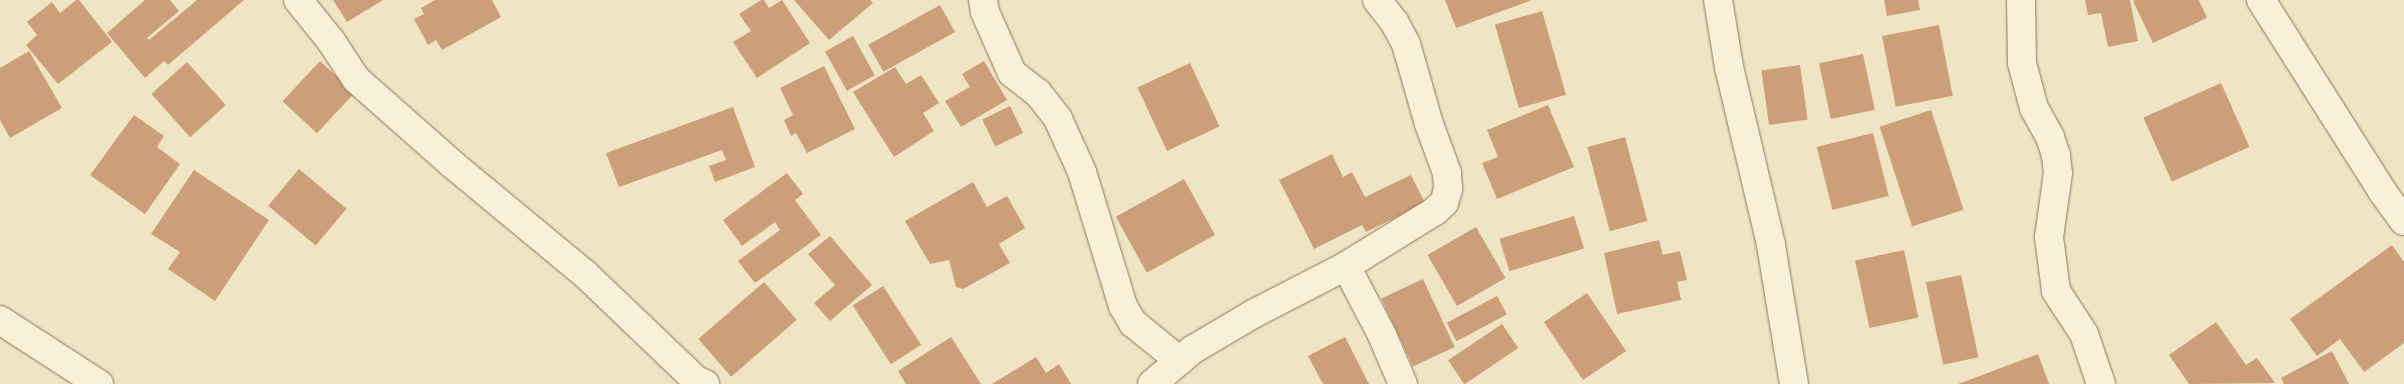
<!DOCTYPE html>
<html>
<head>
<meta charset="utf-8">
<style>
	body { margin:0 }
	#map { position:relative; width:2404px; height:384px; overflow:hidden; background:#efe4c4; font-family:Lora,serif }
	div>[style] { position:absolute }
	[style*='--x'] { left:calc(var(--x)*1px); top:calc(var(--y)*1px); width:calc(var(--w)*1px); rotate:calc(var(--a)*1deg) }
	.building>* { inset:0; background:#cd9f79; transform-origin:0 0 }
	.roads { filter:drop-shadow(0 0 1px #8a755a) drop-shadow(0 0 1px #8a755a) }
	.street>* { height:28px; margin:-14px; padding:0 14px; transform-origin:14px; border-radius:14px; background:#f9f0d8 }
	span { translate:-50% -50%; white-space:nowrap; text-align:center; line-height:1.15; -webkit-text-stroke:4.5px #f6edd4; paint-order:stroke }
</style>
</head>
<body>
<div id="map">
	<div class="building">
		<i style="clip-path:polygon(76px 0,79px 0,112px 42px,58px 84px,26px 45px,37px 35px,27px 22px,52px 2px,60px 13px)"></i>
		<i style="clip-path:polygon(145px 0,170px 0,179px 11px,147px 38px,149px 40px,197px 0,244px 0,168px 65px,164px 61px,145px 78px,107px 33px)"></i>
		<i style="clip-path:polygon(333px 0,383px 0,347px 22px)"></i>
		<i style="clip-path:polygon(435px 0,492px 0,501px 17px,442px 50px,436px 40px,428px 45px,414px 19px,424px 14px,421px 8px)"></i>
		<i style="clip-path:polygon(761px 0,764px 0,769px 8px,782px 0,810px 43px,757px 78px,733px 42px,751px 31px,739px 14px)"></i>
		<i style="clip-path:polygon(794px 0,870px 0,873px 3px,829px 40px)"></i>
		<i style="clip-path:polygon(1445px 0,1532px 0,1456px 28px)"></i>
		<i style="clip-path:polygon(1884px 0,1918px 0,1920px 10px,1887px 16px)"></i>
		<i style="clip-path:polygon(2085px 0,2130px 0,2138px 41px,2108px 47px,2101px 13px,2088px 15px)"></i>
		<i style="clip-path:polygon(2135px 0,2199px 0,2207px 18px,2153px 43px,2133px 1px)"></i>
		<i style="left:940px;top:5px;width:31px;height:82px;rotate:61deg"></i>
		<i style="left:1542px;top:11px;width:87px;height:49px;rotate:74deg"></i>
		<i style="left:1939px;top:25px;width:72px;height:58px;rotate:79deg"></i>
		<i style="left:853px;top:36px;width:45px;height:32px;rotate:61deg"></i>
		<i style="clip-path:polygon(29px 51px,62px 108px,10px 138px,0 120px,0 68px)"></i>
		<i style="left:1863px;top:54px;width:57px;height:45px;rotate:78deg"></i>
		<i style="left:320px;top:61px;width:47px;height:55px;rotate:43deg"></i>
		<i style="clip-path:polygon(984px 61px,1007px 100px,961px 127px,945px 101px,970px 87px,962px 74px)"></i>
		<i style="left:187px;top:62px;width:58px;height:48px;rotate:48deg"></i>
		<i style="left:1190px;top:63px;width:70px;height:58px;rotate:65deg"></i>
		<i style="left:1800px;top:65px;width:55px;height:39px;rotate:82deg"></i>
		<i style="clip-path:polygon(824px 66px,855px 129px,807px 153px,796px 133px,791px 136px,784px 120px,793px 115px,780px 88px)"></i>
		<i style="clip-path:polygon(895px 67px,906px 84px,921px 75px,939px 103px,923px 113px,934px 131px,894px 157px,853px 92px)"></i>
		<i style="left:2221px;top:83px;width:70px;height:85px;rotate:66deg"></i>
		<i style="clip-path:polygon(1548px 105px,1574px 167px,1497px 199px,1482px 163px,1498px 157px,1487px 130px)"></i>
		<i style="left:1010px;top:106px;width:30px;height:31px;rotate:64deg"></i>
		<i style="clip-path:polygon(733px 107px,755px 167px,715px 182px,709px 166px,726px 160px,722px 150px,619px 187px,606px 153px)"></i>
		<i style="left:1931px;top:110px;width:105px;height:54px;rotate:72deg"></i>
		<i style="clip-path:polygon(134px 115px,164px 136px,157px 147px,180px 164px,145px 214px,90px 175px)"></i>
		<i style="left:1873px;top:133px;width:65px;height:58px;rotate:76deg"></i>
		<i style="left:1625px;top:137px;width:87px;height:39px;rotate:75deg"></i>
		<i style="clip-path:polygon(1332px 154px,1343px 177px,1352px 172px,1365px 197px,1411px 175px,1425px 203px,1366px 232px,1362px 225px,1314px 249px,1279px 180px)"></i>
		<i style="left:299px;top:169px;width:62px;height:48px;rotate:40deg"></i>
		<i style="clip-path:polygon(194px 170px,269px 220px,215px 301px,168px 269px,180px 252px,151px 234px)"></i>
		<i style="clip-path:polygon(787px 173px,803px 194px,795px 200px,821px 235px,755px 283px,738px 261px,780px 230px,775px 222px,742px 246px,723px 220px)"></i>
		<i style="left:1184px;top:179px;width:64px;height:78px;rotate:61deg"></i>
		<i style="clip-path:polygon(973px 182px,987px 207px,1007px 196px,1025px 228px,999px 244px,1010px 263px,963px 289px,956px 287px,949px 260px,930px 264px,905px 221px)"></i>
		<i style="left:1574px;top:216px;width:34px;height:78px;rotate:73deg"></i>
		<i style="left:1476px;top:227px;width:59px;height:56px;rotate:60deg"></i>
		<i style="clip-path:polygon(830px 236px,872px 285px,830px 321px,814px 303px,835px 285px,808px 254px)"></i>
		<i style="clip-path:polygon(1659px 240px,1663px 255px,1680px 251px,1687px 280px,1677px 282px,1681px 300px,1617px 314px,1604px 253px)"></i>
		<i style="clip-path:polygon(2392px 245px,2404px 262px,2404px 343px,2364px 372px,2340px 339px,2317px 356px,2290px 319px)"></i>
		<i style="left:1904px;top:250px;width:69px;height:50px;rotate:78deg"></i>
		<i style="left:1961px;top:275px;width:84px;height:36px;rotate:78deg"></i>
		<i style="left:1423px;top:279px;width:75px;height:46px;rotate:65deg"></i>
		<i style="left:764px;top:282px;width:50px;height:87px;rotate:49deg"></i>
		<i style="left:883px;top:286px;width:70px;height:36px;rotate:57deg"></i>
		<i style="left:1587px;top:293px;width:70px;height:52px;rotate:56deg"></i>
		<i style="left:1497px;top:296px;width:21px;height:57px;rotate:62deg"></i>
		<i style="clip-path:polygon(2216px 322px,2246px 365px,2257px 358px,2275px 383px,2189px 384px,2169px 355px)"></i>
		<i style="left:1502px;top:324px;width:29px;height:65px;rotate:56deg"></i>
		<i style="clip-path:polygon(951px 337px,981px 384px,906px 384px,898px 371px)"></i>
		<i style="clip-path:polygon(1345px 337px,1369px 384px,1323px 384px,1308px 356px)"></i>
		<i style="clip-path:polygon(2332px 351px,2349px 384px,2284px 384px,2281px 378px)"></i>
		<i style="clip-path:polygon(2038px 354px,2049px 384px,1958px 384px)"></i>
		<i style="clip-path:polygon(1036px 357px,1046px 373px,1059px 364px,1071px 384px,992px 384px)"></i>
	</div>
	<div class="roads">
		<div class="street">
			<i style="--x:298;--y:0;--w:53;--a:51.2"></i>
			<i style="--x:331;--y:41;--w:45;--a:56.7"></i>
			<i style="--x:356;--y:79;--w:128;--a:41.5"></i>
			<i style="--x:452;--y:164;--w:173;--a:39.6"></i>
			<i style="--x:585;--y:274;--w:153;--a:43.7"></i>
			<i style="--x:696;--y:380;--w:10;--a:24"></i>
			<i style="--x:983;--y:0;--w:12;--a:81"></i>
			<i style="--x:985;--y:12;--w:67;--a:66.1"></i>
			<i style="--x:1012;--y:73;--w:33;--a:38"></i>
			<i style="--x:1038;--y:93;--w:33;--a:52"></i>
			<i style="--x:1058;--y:119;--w:58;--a:65.6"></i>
			<i style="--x:1082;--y:172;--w:140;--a:73"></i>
			<i style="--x:1123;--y:306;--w:20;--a:60"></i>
			<i style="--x:1133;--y:323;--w:60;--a:39"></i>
			<i style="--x:1718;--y:0;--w:68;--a:80.7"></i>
			<i style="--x:1729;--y:67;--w:183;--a:76.7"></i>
			<i style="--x:1771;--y:245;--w:141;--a:80.6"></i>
			<i style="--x:2021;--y:0;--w:63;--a:89.1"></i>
			<i style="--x:2022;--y:63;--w:47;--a:75.1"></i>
			<i style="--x:2034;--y:108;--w:33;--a:61"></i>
			<i style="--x:2050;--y:137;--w:19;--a:72"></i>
			<i style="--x:2056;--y:155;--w:18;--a:84"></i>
			<i style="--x:2058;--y:173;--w:65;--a:98"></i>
			<i style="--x:2049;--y:237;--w:54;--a:82.6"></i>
			<i style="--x:2056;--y:291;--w:51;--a:56.9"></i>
			<i style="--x:2084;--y:334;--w:53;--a:71.2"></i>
			<i style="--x:2261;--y:0;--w:226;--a:57.6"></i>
			<i style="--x:2382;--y:191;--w:37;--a:54"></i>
			<i style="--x:1346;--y:266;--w:78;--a:62.4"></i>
			<i style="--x:1382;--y:335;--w:53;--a:66.8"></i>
			<i style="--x:0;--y:320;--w:118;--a:32.9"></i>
			<i style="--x:1152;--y:384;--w:52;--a:-40.4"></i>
			<i style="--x:1192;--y:350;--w:71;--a:-30.5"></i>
			<i style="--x:1253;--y:314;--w:105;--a:-27.3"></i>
			<i style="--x:1346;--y:266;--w:105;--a:-31.7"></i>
			<i style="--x:1435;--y:211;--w:12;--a:-42"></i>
			<i style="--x:1444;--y:203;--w:15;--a:-74"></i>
			<i style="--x:1448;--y:189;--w:16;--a:-94"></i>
			<i style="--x:1447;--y:173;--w:52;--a:-110.2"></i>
			<i style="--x:1429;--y:124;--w:83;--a:-106"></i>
			<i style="--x:1406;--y:44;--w:24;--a:-118"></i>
			<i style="--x:1395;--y:23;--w:29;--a:-128"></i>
		</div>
	</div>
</div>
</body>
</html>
